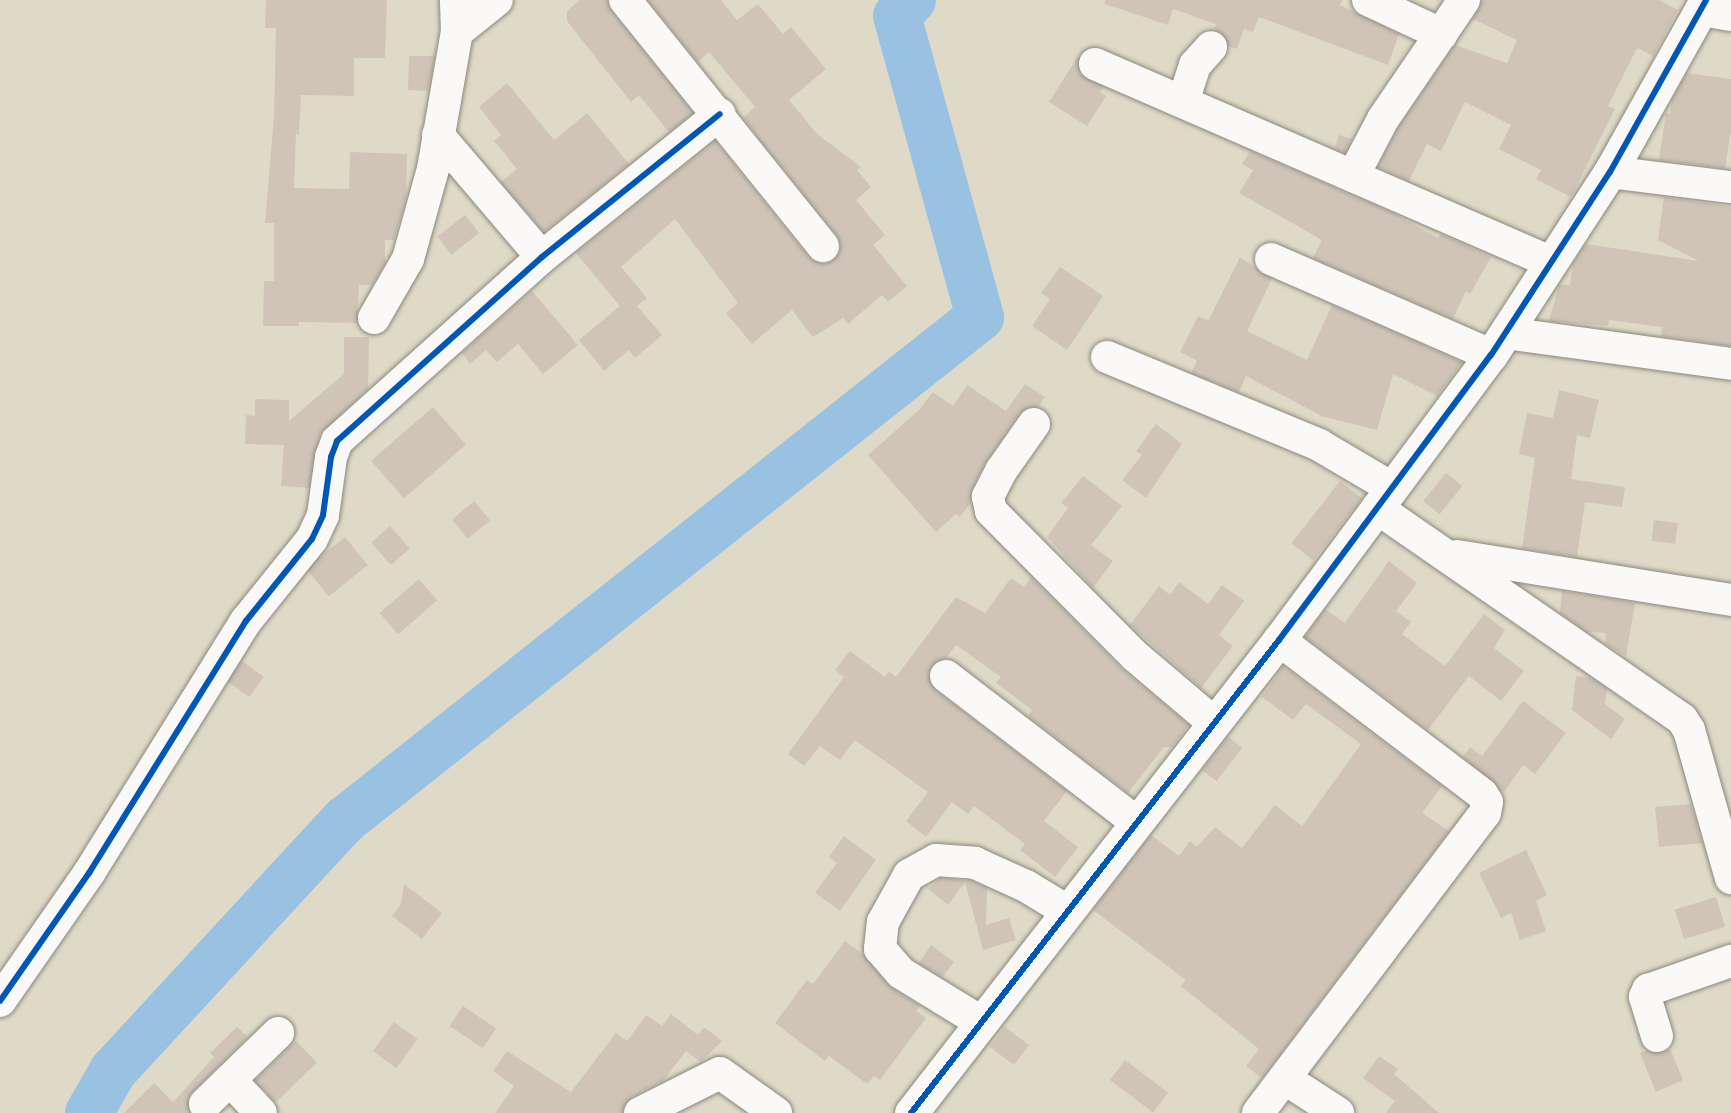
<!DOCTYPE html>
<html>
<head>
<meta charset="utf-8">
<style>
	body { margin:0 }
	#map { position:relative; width:1731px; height:1113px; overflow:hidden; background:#dfdac7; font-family:"Shantell Sans",sans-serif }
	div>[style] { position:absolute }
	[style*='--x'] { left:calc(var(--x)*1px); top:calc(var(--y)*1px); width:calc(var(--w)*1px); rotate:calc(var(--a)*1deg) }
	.river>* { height:48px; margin:-24px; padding:0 24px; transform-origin:24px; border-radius:24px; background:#99c2e2 }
	.building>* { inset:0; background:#d0c4b8; transform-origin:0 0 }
	.roads { filter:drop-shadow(0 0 2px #8b887e) drop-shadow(0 0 2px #8b887e) }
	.minor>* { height:32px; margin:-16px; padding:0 16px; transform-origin:16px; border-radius:16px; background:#faf9f7 }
	.tertiary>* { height:33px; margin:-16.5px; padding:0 16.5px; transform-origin:16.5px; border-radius:16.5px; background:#faf9f7 }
	.cycleway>* { height:6px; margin:-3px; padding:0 3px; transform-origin:3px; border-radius:3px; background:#0057b8 }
	span { translate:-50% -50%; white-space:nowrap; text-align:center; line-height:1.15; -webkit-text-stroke:5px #f6f6f2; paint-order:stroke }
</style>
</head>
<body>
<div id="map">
	<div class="river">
		<i style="--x:89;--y:1113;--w:48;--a:-60.3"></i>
		<i style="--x:113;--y:1071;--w:342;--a:-47.3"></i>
		<i style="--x:345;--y:820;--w:810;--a:-38.38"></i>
		<i style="--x:980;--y:317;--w:312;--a:-105.4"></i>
		<i style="--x:897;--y:16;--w:22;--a:-47"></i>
	</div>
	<div class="building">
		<i style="clip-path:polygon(266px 0,387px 0,385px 58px,354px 58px,354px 96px,301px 95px,299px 134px,296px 134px,294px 188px,349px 189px,350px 152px,407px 154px,406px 198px,394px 240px,385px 240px,385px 263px,372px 285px,359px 285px,357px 323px,299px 322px,299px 326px,263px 326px,264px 281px,274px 281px,274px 223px,265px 223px,274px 115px,276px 28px,265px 28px)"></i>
		<i style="clip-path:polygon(580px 0,607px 0,611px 11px,693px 113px,669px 132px,639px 95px,631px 102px,567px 21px,567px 11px)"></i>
		<i style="clip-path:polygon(648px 0,721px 0,737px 20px,758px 4px,783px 34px,791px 27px,826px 69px,789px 100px,817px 134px,861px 167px,857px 170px,871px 187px,856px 200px,885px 235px,873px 245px,907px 286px,888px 302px,882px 295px,848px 324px,843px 318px,813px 337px,792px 310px,752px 344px,726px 313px,738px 303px,675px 219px,621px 267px,647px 298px,637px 306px,662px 335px,635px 358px,629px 350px,604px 371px,579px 340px,620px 306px,576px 253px,715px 141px,809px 258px,826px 264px,840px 252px,837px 235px,743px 118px,755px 107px,709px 52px,698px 62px)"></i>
		<i style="clip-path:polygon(1105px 0,1342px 0,1340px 5px,1399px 34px,1388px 65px,1259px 17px,1253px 32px,1244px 29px,1237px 49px,1228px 46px,1223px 34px,1214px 29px,1216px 24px,1173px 9px,1168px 25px,1105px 4px)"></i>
		<i style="clip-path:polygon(1482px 0,1659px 0,1678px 10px,1653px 56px,1637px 48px,1608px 106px,1615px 109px,1571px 197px,1536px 179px,1541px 170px,1499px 149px,1511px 125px,1465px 102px,1441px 151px,1427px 144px,1409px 181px,1378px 167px,1398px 128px,1455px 45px,1507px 63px,1517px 40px,1473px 19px)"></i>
		<i style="clip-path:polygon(409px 56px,435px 56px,428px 91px,408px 90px)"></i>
		<i style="clip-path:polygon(1078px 56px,1080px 74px,1104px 87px,1100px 92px,1106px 96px,1087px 126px,1049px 102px)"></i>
		<i style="clip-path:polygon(1687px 73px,1731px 79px,1731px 130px,1725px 168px,1659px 160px,1666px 113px,1670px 114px,1672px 100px)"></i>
		<i style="clip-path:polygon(507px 83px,554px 140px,587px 113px,629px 164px,544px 232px,501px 182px,517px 169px,494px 141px,501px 135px,479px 107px)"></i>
		<i style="clip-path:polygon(1339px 135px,1352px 139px,1345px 153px,1335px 148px)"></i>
		<i style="clip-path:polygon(1250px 151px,1393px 213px,1438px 238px,1441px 234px,1491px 257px,1470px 294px,1466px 291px,1453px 319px,1313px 258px,1322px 240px,1239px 193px,1253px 170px,1242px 164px)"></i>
		<i style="clip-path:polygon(1664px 197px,1731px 207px,1731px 346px,1661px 336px,1662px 327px,1609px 320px,1608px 326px,1549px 321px,1559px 285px,1570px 285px,1573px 263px,1586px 244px,1699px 261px,1658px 240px)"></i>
		<i style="left:465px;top:215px;width:23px;height:35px;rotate:52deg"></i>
		<i style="clip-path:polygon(1240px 257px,1272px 279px,1247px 331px,1307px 360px,1332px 305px,1462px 362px,1437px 396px,1393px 374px,1377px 430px,1322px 416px,1246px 376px,1239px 392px,1191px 373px,1197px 361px,1180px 352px,1198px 316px,1208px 321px)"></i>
		<i style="clip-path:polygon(1060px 267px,1103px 296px,1067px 350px,1032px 326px,1050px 299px,1041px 293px)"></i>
		<i style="clip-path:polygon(532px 291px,578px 345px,543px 374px,518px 344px,497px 362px,486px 350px,470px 364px,462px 353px)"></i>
		<i style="clip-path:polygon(344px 337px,369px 337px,368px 389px,320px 434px,309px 488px,281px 486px,284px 445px,245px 444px,246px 415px,255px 416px,255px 399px,289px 400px,289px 421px,344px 374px)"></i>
		<i style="clip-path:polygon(1025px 384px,1045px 397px,1038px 407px,1027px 408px,1019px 414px,985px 463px,972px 489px,971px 502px,960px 517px,956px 514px,936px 532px,868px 455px,919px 410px,933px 392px,953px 406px,967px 385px,1006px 411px)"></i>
		<i style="clip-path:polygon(1559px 390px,1599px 400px,1590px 438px,1577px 435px,1571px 479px,1625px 487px,1622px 507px,1585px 502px,1577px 557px,1522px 548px,1535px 458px,1519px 454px,1527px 413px,1553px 418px)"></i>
		<i style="left:433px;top:407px;width:50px;height:82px;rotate:49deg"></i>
		<i style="clip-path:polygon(1156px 424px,1182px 444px,1146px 498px,1122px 480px,1142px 455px,1136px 451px)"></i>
		<i style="left:1446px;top:473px;width:21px;height:36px;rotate:39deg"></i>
		<i style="clip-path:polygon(1083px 476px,1122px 506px,1091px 545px,1113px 561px,1093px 588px,1047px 537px,1068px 508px,1061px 503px)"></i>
		<i style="left:1340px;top:481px;width:28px;height:79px;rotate:38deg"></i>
		<i style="left:474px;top:501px;width:25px;height:29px;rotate:50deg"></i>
		<i style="left:1654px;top:520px;width:24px;height:21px;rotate:7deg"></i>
		<i style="left:390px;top:526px;width:30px;height:25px;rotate:49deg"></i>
		<i style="left:345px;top:537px;width:36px;height:50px;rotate:51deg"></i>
		<i style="clip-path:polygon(1389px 561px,1417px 583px,1396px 611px,1411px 622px,1402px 634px,1445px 666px,1484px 614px,1505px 630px,1494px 648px,1524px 671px,1501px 701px,1469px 676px,1428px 730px,1305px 637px,1325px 609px,1345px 623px)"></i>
		<i style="clip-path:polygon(1031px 577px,1122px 669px,1189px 725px,1172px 747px,1164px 747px,1128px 793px,1028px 716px,1032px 710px,996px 683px,1001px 677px,956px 645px,946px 658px,932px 665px,928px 674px,935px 690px,1067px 791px,1044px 821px,1078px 847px,1055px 877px,1020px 850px,1025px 844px,974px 806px,968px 814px,952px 802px,926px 837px,906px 821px,928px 792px,855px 740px,840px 760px,820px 746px,804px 766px,788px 754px,844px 677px,835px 670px,850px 651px,885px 677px,889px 671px,896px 677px,956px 597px,985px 613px,1011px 578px,1024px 587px)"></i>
		<i style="left:419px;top:579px;width:28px;height:52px;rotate:49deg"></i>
		<i style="clip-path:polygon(1179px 582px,1208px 604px,1222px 585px,1244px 601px,1219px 635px,1233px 646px,1201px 688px,1130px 625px,1159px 586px,1170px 595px)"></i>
		<i style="clip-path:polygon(1562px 591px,1635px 603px,1626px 656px,1605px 644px,1606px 633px,1587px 632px,1560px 613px)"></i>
		<i style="left:242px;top:661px;width:27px;height:25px;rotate:36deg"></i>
		<i style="clip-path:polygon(1283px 666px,1442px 786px,1422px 813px,1449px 831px,1262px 1078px,1246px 1066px,1259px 1049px,1181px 986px,1186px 980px,1093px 910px,1151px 835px,1179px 856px,1190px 841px,1197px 847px,1215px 827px,1242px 848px,1275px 805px,1302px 826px,1361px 744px,1306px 704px,1293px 720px,1262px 697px)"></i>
		<i style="clip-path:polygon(1576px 676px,1591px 678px,1607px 689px,1605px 704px,1625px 719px,1611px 739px,1572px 710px)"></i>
		<i style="clip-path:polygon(1523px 701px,1566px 733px,1535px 774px,1523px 765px,1504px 792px,1463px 757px,1470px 747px,1482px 756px)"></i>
		<i style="left:1228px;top:737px;width:18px;height:42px;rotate:38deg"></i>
		<i style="clip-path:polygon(1691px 804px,1702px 843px,1659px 847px,1655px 807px)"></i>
		<i style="clip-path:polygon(844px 836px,876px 860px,840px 911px,815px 893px,837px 863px,829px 857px)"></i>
		<i style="clip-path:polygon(1526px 850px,1547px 895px,1536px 901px,1546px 931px,1520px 940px,1511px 913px,1501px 918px,1479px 873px)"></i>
		<i style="clip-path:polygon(940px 878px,970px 881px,987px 888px,986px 925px,1009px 918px,1016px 940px,983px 950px,965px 882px,948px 905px,928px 889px)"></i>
		<i style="clip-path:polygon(404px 884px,442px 913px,422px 939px,392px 916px,401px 904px)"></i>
		<i style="left:1716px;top:897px;width:31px;height:43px;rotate:73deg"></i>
		<i style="clip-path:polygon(845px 941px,863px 954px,888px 985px,920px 1006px,916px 1011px,926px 1018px,880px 1080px,874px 1076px,867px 1084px,829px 1056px,825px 1061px,775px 1023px,807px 980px,813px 984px)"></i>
		<i style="clip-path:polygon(931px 945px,954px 962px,942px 977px,919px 963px)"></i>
		<i style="left:463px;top:1006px;width:40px;height:24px;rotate:34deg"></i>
		<i style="clip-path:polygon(671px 1014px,698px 1035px,704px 1027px,722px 1041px,701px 1062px,686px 1051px,663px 1081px,631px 1097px,622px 1113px,495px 1113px,514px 1086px,493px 1071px,507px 1051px,571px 1092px,616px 1033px,627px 1041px,646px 1015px,662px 1026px)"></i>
		<i style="left:394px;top:1022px;width:29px;height:36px;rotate:36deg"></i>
		<i style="clip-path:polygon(237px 1027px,248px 1037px,192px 1092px,188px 1100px,190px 1113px,124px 1113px,154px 1083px,173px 1102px,214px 1057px,210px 1053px)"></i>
		<i style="left:1005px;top:1027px;width:30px;height:25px;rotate:37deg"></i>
		<i style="left:296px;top:1041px;width:30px;height:57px;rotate:46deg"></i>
		<i style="clip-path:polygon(1670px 1049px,1683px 1080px,1656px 1092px,1640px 1053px,1647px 1050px,1662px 1053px)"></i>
		<i style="clip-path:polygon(1379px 1056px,1398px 1069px,1394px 1074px,1439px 1113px,1386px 1113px,1395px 1101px,1363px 1078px)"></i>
		<i style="left:1125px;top:1060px;width:54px;height:25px;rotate:37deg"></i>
	</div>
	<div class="roads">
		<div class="minor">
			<i style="--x:625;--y:0;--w:316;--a:51.2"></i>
			<i style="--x:1368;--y:0;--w:81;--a:25"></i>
			<i style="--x:1441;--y:34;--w:41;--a:-55.9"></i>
			<i style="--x:1702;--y:10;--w:29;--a:10"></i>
			<i style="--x:457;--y:32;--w:51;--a:-38.7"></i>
			<i style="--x:1095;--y:64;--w:497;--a:23.5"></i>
			<i style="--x:1183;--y:102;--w:39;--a:-72"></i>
			<i style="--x:1195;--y:65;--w:24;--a:-48"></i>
			<i style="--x:438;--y:135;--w:160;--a:49.6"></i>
			<i style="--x:1610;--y:172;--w:122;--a:7.1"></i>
			<i style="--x:1353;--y:176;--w:64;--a:-62.2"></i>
			<i style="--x:1383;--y:119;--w:103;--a:-55.7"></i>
			<i style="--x:1271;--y:259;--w:240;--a:23.6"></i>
			<i style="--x:374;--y:318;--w:68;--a:-60"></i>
			<i style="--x:408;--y:259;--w:93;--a:-74.5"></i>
			<i style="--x:433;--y:169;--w:139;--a:-80.1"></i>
			<i style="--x:457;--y:32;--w:32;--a:-92"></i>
			<i style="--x:1506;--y:333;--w:227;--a:7.8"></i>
			<i style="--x:1107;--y:357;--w:230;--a:22.5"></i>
			<i style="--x:1319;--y:445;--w:85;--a:30.5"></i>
			<i style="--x:1034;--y:424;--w:57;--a:125.1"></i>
			<i style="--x:1001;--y:471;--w:29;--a:117"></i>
			<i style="--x:988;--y:497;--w:14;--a:78"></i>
			<i style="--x:991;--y:511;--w:204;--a:45.2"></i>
			<i style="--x:1135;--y:656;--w:104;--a:40.3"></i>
			<i style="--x:1377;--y:508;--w:371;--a:34.7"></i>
			<i style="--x:1682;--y:719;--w:13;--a:58"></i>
			<i style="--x:1689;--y:730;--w:154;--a:74.2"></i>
			<i style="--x:1457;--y:556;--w:278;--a:9.1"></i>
			<i style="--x:946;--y:676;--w:240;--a:37.5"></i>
			<i style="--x:0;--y:1001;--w:156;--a:-55.2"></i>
			<i style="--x:89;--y:873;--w:297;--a:-58.1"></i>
			<i style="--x:246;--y:621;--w:105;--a:-51.2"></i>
			<i style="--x:312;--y:539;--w:26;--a:-65"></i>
			<i style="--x:323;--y:515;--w:59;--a:-82.1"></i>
			<i style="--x:331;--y:457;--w:17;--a:-69"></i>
			<i style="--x:337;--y:441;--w:275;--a:-41.9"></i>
			<i style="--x:542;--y:257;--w:228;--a:-38.8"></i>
			<i style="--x:981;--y:1022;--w:94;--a:-148.5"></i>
			<i style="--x:901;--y:973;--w:32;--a:-131"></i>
			<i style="--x:880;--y:949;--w:27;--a:-84"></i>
			<i style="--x:883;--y:922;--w:54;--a:-61"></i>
			<i style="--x:909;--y:875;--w:31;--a:-29"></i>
			<i style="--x:936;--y:860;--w:39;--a:4"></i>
			<i style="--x:975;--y:863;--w:56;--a:24.3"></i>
			<i style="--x:1026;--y:886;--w:48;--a:31.4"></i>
			<i style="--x:1657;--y:1036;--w:41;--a:-107.1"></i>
			<i style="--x:1645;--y:997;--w:8;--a:-67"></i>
			<i style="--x:1648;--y:990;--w:88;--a:-19.3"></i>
			<i style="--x:230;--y:1080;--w:45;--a:46.8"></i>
			<i style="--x:1287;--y:1080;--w:61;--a:32.9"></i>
			<i style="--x:205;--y:1104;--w:102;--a:-44.2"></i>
			<i style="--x:640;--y:1113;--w:89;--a:-26.6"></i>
			<i style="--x:720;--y:1073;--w:69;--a:35.5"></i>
			<i style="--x:1258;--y:1113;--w:376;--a:-52.9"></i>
			<i style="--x:1485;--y:813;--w:11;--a:-80"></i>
			<i style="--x:1487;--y:802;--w:9;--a:-122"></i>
			<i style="--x:1482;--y:794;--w:255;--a:-142.8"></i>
		</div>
		<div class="tertiary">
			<i style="--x:911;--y:1113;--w:599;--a:-52.12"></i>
			<i style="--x:1279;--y:640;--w:355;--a:-53.4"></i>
			<i style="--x:1491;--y:355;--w:218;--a:-57"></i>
			<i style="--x:1610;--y:172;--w:197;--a:-60.8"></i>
		</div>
	</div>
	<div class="cycleway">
		<i style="--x:0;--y:1001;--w:156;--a:-55.2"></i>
		<i style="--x:89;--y:873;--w:297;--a:-58.1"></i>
		<i style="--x:246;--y:621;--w:105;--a:-51.2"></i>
		<i style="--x:312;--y:539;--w:26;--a:-65"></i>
		<i style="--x:323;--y:515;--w:59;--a:-82.1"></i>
		<i style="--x:331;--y:457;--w:17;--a:-69"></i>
		<i style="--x:337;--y:441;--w:275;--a:-41.9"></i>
		<i style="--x:542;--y:257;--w:228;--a:-38.8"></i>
		<i style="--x:911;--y:1113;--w:599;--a:-52.12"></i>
		<i style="--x:1279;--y:640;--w:355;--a:-53.4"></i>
		<i style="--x:1491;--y:355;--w:218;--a:-57"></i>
		<i style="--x:1610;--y:172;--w:197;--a:-60.8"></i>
	</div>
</div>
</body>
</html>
